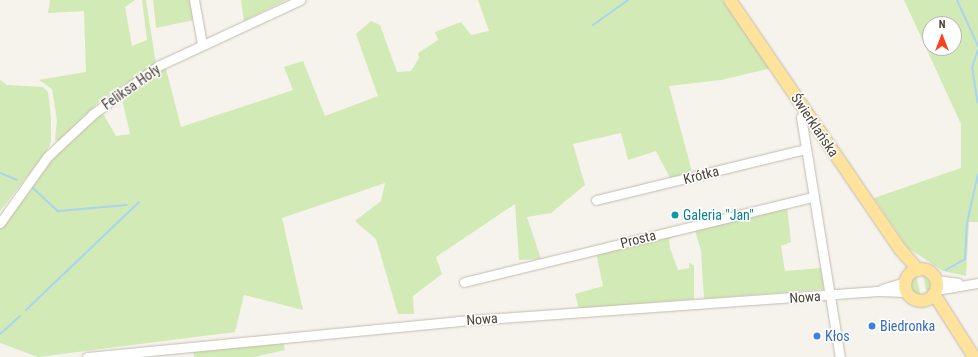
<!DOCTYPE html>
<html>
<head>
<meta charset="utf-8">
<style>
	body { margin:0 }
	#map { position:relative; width:978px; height:357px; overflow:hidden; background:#f6f3ec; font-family:"Roboto Condensed",sans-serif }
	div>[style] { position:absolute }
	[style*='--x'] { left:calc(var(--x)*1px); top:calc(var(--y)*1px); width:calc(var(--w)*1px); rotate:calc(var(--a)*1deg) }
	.green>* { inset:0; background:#d2eab5 }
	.stream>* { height:2px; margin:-1px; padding:0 1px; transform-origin:1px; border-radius:1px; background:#a9d4f2 }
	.roads { filter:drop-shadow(0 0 1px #c2bbae) drop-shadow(0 0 1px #c2bbae) }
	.minor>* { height:9px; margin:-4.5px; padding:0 4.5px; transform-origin:4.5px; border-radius:4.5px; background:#fff }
	.major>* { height:12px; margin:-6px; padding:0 6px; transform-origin:6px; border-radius:6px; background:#ffe39c }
	.major>.ring { margin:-6px; padding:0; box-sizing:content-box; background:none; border:12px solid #ffe39c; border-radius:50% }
	.dots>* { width:11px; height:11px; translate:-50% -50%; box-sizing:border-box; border:2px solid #fff; border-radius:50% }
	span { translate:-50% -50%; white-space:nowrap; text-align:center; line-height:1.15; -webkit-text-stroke:3px #fff; paint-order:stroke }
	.street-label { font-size:14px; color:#4b4439 }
	.culture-label { font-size:14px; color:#0d838f }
	.left { translate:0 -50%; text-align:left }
	.shop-label { font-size:14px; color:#366cbe }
	.north { position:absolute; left:922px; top:16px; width:40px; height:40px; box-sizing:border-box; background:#fff; border:1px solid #b7b4b0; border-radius:50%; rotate:0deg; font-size:11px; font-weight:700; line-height:16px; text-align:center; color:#4b4439 }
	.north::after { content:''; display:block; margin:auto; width:14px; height:18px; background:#fc3f1d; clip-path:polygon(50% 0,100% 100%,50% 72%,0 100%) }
</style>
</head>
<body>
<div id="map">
	<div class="green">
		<i style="clip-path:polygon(50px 0,135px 0,125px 7px,132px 46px,147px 40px,142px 0,146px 0,156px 64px,101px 100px,59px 141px,55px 140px,57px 120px,52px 89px,39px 80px,86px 72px,84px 11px,48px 13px)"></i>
		<i style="clip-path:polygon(153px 0,192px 0,194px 20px,156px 28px)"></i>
		<i style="clip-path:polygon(241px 0,286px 0,244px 21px)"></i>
		<i style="clip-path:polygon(478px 0,722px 0,771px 68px,721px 80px,669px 86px,692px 172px,671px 180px,656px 151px,628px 160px,621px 133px,573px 144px,585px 185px,551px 213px,527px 217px,541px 259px,519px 260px,515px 204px,436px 257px,442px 274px,413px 296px,414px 314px,398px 314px,376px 239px,355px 221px,381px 201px,385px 183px,282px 218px,303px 310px,244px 295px,235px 332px,38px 357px,0 343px,0 226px,48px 158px,101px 110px,116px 136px,130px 134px,121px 95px,165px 65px,181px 127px,293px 90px,284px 67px,303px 61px,325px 116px,378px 96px,356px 34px,371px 21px,380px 25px,397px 72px,411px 71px,419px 58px,418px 53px,438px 40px,435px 32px,461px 22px,471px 35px,489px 31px)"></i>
		<i style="clip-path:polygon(evenodd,904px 0,978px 0,978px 222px,969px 222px,966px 276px,943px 271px,908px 248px,874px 198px,961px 168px,961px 124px,904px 0,930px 24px,954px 24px,954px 48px,930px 48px,930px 24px)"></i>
		<i style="clip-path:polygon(0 80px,7px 85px,43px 87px,48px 92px,51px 117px,51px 142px,47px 151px,0 211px)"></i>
		<i style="clip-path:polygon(787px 206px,791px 242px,781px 246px,785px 271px,821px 268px,824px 289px,704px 299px,701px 251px,695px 230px)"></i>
		<i style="clip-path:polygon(682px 233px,669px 239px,670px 248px,678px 270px,689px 268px,689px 263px,694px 265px,694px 299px,579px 309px,575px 294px,603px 286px,596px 253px)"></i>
		<i style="clip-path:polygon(923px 274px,932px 284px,927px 295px)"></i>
		<i style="clip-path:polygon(916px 275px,921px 297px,910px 291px,910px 282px)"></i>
		<i style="clip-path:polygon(283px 341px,285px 350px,254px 357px,194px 357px,193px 351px)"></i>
	</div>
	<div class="stream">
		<i style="--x:957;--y:0;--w:51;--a:65.5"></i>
		<i style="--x:593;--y:25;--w:43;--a:-35.5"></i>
		<i style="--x:978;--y:50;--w:18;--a:109"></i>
		<i style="--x:972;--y:67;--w:36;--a:81"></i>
		<i style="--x:0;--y:173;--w:18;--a:22"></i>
		<i style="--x:33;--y:188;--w:34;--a:43"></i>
		<i style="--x:58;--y:211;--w:69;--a:-5"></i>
		<i style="--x:946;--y:270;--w:22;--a:-30"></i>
		<i style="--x:965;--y:259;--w:36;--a:-87"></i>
		<i style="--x:967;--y:223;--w:50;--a:-77.3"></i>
		<i style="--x:26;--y:310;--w:156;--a:-43.7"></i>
		<i style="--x:0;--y:334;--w:27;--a:-42"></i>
	</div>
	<div class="roads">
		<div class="minor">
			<i style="--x:194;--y:0;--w:45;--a:79.7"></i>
			<i style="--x:801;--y:117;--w:243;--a:80.8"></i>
			<i style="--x:596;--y:200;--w:216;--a:-13.7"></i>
			<i style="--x:0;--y:223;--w:81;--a:-54.5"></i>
			<i style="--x:47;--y:157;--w:63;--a:-43.1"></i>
			<i style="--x:93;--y:114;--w:81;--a:-36.4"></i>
			<i style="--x:158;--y:66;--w:157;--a:-24.9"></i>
			<i style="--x:935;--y:280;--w:23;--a:7"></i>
			<i style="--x:464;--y:282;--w:359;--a:-13.7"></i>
			<i style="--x:882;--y:289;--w:24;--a:-17"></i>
			<i style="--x:936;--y:290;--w:43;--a:-9.5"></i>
			<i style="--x:87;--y:357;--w:373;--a:-5.5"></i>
			<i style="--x:458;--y:321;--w:421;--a:-4.1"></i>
			<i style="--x:878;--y:291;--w:28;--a:2"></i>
		</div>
		<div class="major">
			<i style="--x:730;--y:0;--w:301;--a:55.7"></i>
			<i style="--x:900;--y:249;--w:28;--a:49"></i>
			<i class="ring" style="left:905px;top:269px;width:20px;height:20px"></i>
			<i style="--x:934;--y:294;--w:75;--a:57.6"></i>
		</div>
	</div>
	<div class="dots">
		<i style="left:675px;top:215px;background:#0f9aa8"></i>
		<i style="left:872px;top:326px;background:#3f7fe0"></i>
		<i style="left:817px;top:336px;background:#3f7fe0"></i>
	</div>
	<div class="street-label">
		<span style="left:131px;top:87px;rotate:-35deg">Feliksa Hoły</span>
		<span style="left:815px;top:125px;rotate:56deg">Świerklańska</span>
		<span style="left:701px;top:175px;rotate:-14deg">Krótka</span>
		<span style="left:638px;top:239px;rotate:-14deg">Prosta</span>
		<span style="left:805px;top:297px;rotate:-4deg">Nowa</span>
		<span style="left:482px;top:319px;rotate:-4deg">Nowa</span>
	</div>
	<div class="culture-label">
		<span class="left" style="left:683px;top:215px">Galeria "Jan"</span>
	</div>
	<div class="shop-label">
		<span class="left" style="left:880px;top:326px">Biedronka</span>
		<span class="left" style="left:825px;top:336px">Kłos</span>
	</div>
	<div class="north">N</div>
</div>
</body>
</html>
